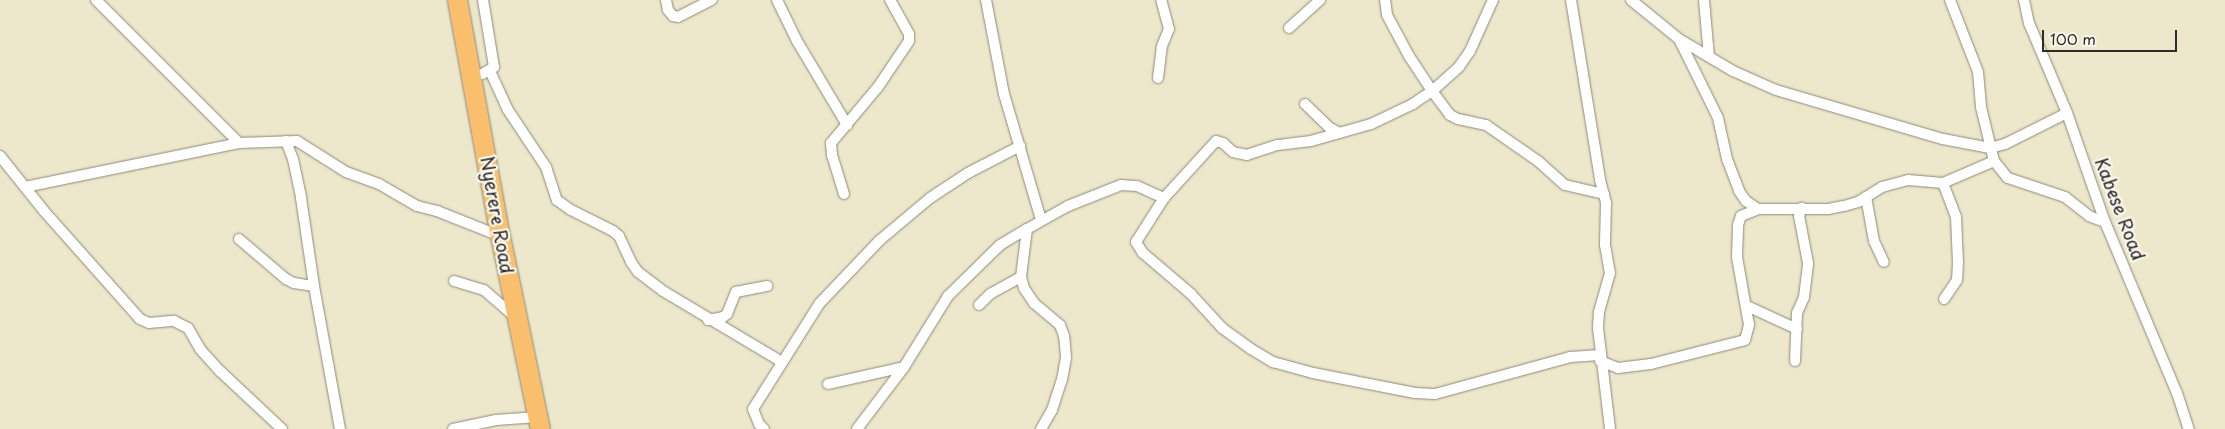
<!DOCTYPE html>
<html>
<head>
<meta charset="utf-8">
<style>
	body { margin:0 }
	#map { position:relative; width:2225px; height:429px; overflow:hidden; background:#ede7cb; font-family:"Playpen Sans",sans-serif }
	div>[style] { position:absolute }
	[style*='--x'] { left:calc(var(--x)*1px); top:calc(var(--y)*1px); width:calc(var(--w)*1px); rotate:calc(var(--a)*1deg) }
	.roads { filter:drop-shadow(0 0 1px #8c897b) drop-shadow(0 0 1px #8c897b) }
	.street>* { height:10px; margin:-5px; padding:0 5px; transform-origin:5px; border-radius:5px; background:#fff }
	.highway>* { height:19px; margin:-9.5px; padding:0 9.5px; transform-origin:9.5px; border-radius:9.5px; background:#f9bf6d }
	span { translate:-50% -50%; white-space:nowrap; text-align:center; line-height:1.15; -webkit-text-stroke:4.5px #fbf7ec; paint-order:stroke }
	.street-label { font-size:18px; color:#2b2b2b }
	.scale { position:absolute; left:2042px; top:30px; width:135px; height:22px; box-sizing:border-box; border:2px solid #2b2b2b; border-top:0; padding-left:6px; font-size:15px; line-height:18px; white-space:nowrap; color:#2b2b2b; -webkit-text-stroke:4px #fbf7ec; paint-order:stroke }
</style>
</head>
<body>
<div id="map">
	<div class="roads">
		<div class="street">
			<i style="--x:96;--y:0;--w:202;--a:45"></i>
			<i style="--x:239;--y:143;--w:58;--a:-2"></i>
			<i style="--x:297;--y:141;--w:58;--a:32.3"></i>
			<i style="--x:346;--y:172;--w:35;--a:20"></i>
			<i style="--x:379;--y:184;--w:44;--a:30.1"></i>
			<i style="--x:417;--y:206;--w:21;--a:14"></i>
			<i style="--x:437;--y:211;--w:68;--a:21.6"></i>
			<i style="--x:666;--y:0;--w:10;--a:79"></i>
			<i style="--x:668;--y:10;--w:8;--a:50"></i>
			<i style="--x:673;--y:16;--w:5;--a:11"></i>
			<i style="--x:678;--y:17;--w:38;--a:-27"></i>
			<i style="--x:777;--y:0;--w:46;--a:64"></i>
			<i style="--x:797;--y:41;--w:98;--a:59.2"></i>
			<i style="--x:986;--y:0;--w:96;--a:79.2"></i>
			<i style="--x:1004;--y:94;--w:131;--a:73.6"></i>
			<i style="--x:1385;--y:0;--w:15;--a:82"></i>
			<i style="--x:1387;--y:15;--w:47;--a:61.8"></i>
			<i style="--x:1409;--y:56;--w:42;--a:56.7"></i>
			<i style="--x:1432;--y:91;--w:30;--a:53"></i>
			<i style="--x:1450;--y:115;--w:9;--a:27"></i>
			<i style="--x:1458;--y:119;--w:29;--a:12"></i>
			<i style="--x:1486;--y:125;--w:63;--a:34.7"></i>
			<i style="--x:1538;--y:161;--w:36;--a:42"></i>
			<i style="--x:1565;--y:185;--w:40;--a:13"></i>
			<i style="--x:1493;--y:0;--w:56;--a:114.3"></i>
			<i style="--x:1470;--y:51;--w:19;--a:125"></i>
			<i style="--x:1459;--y:67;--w:36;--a:138"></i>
			<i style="--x:1432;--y:91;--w:23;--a:146"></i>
			<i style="--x:1413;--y:104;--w:47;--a:154.5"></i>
			<i style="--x:1371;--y:124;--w:62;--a:164.2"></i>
			<i style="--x:1311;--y:141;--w:34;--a:173"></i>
			<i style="--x:1277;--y:145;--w:32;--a:162"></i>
			<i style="--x:1247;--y:155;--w:14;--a:-168"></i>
			<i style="--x:1233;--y:152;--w:13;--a:-138"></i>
			<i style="--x:1223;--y:143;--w:7;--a:-164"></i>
			<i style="--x:1216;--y:141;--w:77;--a:132.4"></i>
			<i style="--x:1164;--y:198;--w:52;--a:122.5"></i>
			<i style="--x:1136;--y:242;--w:13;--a:58"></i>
			<i style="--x:1143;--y:253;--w:63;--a:40.5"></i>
			<i style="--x:1191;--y:294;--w:46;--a:47.6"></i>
			<i style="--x:1222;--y:328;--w:36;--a:36"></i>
			<i style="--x:1251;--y:349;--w:26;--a:31"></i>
			<i style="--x:1273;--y:362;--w:41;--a:15.4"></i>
			<i style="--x:1313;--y:373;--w:104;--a:11.1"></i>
			<i style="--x:1415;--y:393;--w:20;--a:3"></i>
			<i style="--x:1435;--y:394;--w:140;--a:-15.3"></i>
			<i style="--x:1570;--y:357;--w:30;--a:-4"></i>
			<i style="--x:1571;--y:0;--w:182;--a:80.8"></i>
			<i style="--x:1600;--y:180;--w:24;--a:75"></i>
			<i style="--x:1606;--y:203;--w:42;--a:91.4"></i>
			<i style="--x:1605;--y:245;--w:28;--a:80"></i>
			<i style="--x:1610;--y:273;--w:41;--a:105.8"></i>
			<i style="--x:1599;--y:312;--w:16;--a:94"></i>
			<i style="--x:1598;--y:328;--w:102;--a:83.2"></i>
			<i style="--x:1631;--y:0;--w:62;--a:39.1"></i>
			<i style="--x:1679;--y:39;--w:63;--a:30.7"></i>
			<i style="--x:1733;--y:71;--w:47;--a:23.8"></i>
			<i style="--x:1776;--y:90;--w:174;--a:16.4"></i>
			<i style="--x:1943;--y:139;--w:48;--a:10.8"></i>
			<i style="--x:1990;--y:148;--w:16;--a:-15"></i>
			<i style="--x:2005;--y:144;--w:69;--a:-26.6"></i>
			<i style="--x:1704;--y:0;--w:57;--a:85"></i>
			<i style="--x:1950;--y:0;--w:77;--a:68.7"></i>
			<i style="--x:1978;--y:72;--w:35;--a:85"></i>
			<i style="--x:1981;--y:107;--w:56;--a:76.5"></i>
			<i style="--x:1994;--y:161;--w:22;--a:51"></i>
			<i style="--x:2008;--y:178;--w:60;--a:18.4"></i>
			<i style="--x:2065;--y:197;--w:31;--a:38"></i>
			<i style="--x:2089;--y:216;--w:17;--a:21"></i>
			<i style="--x:2024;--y:0;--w:24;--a:78"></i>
			<i style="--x:2029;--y:23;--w:98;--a:67.1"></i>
			<i style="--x:2067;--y:113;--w:115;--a:70.8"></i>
			<i style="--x:2105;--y:222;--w:186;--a:67.2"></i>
			<i style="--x:2177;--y:393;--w:38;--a:72"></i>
			<i style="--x:1289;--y:28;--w:42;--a:-42.1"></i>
			<i style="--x:1679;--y:39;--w:88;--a:63.7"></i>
			<i style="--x:1718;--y:118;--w:42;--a:77.6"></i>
			<i style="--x:1727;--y:159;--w:34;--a:69"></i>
			<i style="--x:1739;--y:191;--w:12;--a:55"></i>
			<i style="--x:1746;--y:201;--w:14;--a:34"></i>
			<i style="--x:1758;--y:209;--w:70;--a:0"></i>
			<i style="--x:1828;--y:209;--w:16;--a:-11"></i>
			<i style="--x:1844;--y:206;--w:15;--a:-16"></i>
			<i style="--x:1858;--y:202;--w:28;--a:-32"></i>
			<i style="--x:1882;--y:187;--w:27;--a:-15"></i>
			<i style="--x:1908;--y:180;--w:35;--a:5"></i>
			<i style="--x:1943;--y:183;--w:56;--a:-23.3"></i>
			<i style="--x:490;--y:71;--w:43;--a:65.2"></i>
			<i style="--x:508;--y:110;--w:69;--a:56.3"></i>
			<i style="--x:546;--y:167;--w:35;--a:72"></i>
			<i style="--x:557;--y:200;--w:17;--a:36"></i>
			<i style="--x:571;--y:210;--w:47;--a:26.6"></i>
			<i style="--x:613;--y:231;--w:8;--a:40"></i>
			<i style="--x:619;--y:236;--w:29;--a:65"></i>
			<i style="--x:631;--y:262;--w:12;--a:55"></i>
			<i style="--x:638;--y:272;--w:31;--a:37"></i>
			<i style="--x:663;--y:291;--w:139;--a:30.8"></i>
			<i style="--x:472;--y:76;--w:10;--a:-11"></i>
			<i style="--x:482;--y:74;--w:14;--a:-30"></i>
			<i style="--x:494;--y:67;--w:68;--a:-99.3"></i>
			<i style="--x:1158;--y:78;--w:32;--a:-83"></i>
			<i style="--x:1162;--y:46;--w:18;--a:-68"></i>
			<i style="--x:1169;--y:29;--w:30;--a:-105"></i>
			<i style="--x:1305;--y:104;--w:35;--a:44"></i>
			<i style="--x:1330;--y:128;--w:11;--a:27"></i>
			<i style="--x:286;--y:141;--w:19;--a:69"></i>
			<i style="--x:293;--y:159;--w:40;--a:78"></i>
			<i style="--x:301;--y:198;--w:89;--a:81.6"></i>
			<i style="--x:314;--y:286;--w:145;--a:79.7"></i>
			<i style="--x:0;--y:156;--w:70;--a:51.3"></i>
			<i style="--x:44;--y:211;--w:144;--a:48.4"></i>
			<i style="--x:140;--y:319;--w:10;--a:24"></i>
			<i style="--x:149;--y:323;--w:25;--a:-5"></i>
			<i style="--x:174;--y:321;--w:16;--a:27"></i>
			<i style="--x:188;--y:328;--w:24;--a:60"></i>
			<i style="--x:200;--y:349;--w:30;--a:48"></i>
			<i style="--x:220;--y:371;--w:85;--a:43.1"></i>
			<i style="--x:1943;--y:183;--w:36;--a:69"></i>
			<i style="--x:1956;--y:217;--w:45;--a:87.5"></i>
			<i style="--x:1958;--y:262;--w:18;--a:93"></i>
			<i style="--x:1957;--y:280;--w:23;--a:124"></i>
			<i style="--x:25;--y:187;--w:218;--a:-11.6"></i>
			<i style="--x:844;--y:194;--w:41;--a:-107.1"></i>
			<i style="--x:832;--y:155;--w:12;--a:-95"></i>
			<i style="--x:831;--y:143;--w:73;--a:-50"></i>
			<i style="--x:878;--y:87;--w:55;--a:-56"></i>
			<i style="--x:909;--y:41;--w:7;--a:-90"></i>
			<i style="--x:909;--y:34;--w:39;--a:-119"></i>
			<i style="--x:1866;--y:197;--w:45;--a:79.7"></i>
			<i style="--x:1874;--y:241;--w:23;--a:65"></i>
			<i style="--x:239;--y:239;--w:62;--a:40.4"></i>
			<i style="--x:286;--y:279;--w:9;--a:27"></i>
			<i style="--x:294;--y:283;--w:20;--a:9"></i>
			<i style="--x:454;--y:281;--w:31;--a:17"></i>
			<i style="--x:484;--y:290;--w:40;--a:41"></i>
			<i style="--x:979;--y:305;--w:16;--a:-45"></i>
			<i style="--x:990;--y:294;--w:35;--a:-29"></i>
			<i style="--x:1747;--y:306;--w:55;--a:24.7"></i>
			<i style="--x:708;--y:320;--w:15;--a:-11"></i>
			<i style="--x:723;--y:317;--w:5;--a:-37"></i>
			<i style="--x:727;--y:314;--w:24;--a:-68"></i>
			<i style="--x:736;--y:292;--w:32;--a:-11"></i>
			<i style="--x:1600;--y:361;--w:19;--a:21"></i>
			<i style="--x:1618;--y:368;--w:33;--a:-7"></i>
			<i style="--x:1651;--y:364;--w:97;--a:-14.3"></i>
			<i style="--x:1745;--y:340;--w:16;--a:-75"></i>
			<i style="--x:1749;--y:325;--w:69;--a:-100"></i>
			<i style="--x:1737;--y:257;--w:32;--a:-88"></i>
			<i style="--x:1738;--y:225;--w:9;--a:-72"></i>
			<i style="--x:1741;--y:216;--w:18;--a:-22"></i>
			<i style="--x:1795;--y:361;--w:48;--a:-87.6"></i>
			<i style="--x:1797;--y:313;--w:17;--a:-66"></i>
			<i style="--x:1804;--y:297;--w:34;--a:-83"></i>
			<i style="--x:1808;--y:263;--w:48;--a:-100.8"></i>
			<i style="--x:1799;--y:216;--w:9;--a:-72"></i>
			<i style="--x:828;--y:384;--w:78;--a:-12.6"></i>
			<i style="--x:453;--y:429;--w:44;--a:-11.8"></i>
			<i style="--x:496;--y:420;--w:42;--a:-4.1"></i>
			<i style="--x:764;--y:429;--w:7;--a:-135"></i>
			<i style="--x:759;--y:424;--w:16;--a:-112"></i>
			<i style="--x:753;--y:409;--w:124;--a:-57.8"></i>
			<i style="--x:819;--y:304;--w:88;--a:-46.4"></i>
			<i style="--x:880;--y:240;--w:65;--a:-40"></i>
			<i style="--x:930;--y:198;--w:45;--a:-33.3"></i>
			<i style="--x:968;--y:173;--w:59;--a:-27.4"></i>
			<i style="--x:857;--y:429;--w:78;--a:-52.8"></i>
			<i style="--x:904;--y:367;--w:84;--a:-58.2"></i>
			<i style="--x:948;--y:296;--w:73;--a:-44.4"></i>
			<i style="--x:1000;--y:245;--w:31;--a:-31"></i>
			<i style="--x:1041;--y:429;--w:22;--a:-60"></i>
			<i style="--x:1052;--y:410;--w:32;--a:-72"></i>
			<i style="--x:1062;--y:380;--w:23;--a:-80"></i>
			<i style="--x:1066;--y:357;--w:21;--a:-95"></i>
			<i style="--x:1064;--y:336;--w:12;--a:-110"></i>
			<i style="--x:1060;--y:325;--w:34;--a:-140"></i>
			<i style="--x:1034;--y:303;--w:18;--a:-124"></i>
			<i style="--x:1024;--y:288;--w:11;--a:-105"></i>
			<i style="--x:1021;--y:277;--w:48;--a:-82.9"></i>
			<i style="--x:1027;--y:229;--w:47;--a:-29.3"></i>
			<i style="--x:1068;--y:206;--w:57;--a:-21.6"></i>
			<i style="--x:1121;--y:185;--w:16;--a:4"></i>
			<i style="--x:1137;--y:186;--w:30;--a:24"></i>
		</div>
		<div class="highway">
			<i style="--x:457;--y:0;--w:240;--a:79.7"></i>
			<i style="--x:500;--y:236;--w:197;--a:78.3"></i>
		</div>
	</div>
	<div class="street-label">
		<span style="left:2120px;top:209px;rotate:69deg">Kabese Road</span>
		<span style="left:497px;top:215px;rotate:80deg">Nyerere Road</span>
	</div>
	<div class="scale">100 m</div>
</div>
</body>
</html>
